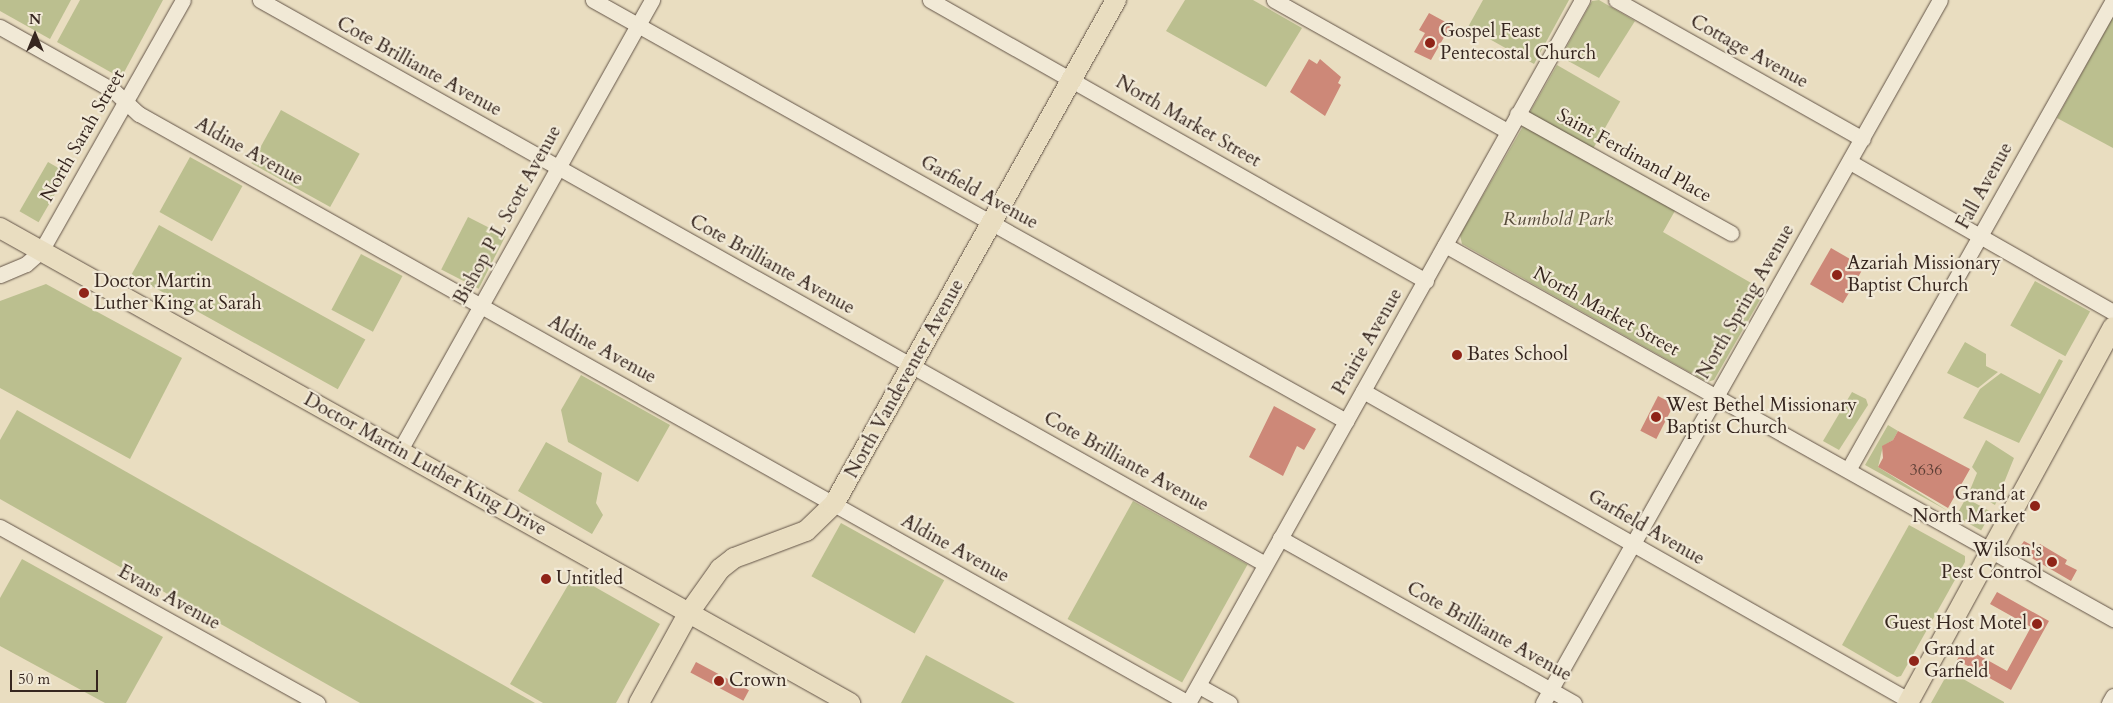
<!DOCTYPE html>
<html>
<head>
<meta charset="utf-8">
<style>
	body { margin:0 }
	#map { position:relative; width:2113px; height:703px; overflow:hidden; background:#e9ddc0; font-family:Cardo,serif }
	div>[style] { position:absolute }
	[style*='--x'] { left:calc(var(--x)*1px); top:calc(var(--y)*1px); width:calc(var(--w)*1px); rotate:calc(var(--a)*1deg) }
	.green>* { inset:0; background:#bbbf8f; transform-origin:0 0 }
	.building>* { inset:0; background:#cd8878; transform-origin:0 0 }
	.roads { filter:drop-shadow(0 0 1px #635447) drop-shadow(0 0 1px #635447) }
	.minor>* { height:15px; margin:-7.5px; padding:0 7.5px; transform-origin:7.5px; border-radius:7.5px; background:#f1e9d6 }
	.major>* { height:20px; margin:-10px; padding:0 10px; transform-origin:10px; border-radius:10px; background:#e9ddc0 }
	.dots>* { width:14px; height:14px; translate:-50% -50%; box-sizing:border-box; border:2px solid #f1e9d6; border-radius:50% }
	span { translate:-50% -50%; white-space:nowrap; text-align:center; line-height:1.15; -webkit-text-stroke:4.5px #f1e9d6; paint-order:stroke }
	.number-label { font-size:16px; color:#5c3e35 }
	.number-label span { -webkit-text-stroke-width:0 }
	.poi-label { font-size:19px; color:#36261f }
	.left { translate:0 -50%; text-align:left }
	.right { translate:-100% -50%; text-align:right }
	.street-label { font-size:19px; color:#36261f }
	.park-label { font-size:19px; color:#574c3b; font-style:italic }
	.north { position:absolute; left:10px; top:10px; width:50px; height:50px; -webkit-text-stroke:4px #f1e9d6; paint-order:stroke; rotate:0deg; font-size:14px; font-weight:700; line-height:20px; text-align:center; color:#36261f }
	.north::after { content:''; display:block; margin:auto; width:18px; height:22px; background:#36261f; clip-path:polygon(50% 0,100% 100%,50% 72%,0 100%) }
	.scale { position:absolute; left:10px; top:670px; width:88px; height:22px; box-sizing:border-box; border:2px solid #36261f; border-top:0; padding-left:6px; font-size:15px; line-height:18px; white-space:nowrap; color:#36261f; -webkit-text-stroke:4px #f1e9d6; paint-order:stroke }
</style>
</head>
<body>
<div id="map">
	<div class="green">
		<i style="clip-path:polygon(0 0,71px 0,50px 39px,0 11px)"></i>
		<i style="clip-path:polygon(80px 0,163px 0,121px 78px,57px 42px)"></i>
		<i style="clip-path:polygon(1185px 0,1253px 0,1302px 28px,1266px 87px,1166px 31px)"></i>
		<i style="clip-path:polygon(1483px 0,1569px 0,1534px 64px,1468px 27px)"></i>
		<i style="clip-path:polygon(1599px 0,1635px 21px,1599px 78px,1561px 57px,1592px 1px)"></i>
		<i style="clip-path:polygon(2113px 17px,2113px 148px,2057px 118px)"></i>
		<i style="left:1557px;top:65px;width:73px;height:55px;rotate:30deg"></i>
		<i style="left:281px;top:110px;width:90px;height:61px;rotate:29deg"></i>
		<i style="clip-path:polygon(1525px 123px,1676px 209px,1663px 232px,1765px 291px,1714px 380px,1707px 382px,1462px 244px,1460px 235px)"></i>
		<i style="left:190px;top:157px;width:60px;height:63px;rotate:29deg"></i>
		<i style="left:48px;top:162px;width:22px;height:57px;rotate:30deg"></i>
		<i style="left:468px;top:217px;width:42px;height:59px;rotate:27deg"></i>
		<i style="left:159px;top:225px;width:236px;height:57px;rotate:29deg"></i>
		<i style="left:361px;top:254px;width:47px;height:63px;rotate:28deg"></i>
		<i style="left:2035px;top:281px;width:63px;height:51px;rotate:29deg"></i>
		<i style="clip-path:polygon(46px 284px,182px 358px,130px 459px,0 388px,0 301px)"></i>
		<i style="clip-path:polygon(1965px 342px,1986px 354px,1986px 366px,1998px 372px,1978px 388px,1947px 373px)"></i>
		<i style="clip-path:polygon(2059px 359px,2063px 361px,2019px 443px,1963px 418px,1980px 389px,2001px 373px,2040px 394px)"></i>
		<i style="clip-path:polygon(581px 375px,670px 425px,638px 482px,568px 442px,561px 410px)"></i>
		<i style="clip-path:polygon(1852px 392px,1866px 399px,1868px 405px,1839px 450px,1823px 441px)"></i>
		<i style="clip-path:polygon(17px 410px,535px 703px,360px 703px,0 499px,0 440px)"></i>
		<i style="clip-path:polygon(1888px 425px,1898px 431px,1893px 440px,1883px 446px,1878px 467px,1948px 511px,1865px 465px)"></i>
		<i style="clip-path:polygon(1986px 440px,2014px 458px,1995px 505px,1970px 490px,1977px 473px,1972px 467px)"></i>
		<i style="clip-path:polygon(546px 442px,602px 473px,596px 503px,603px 515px,592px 534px,518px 491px)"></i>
		<i style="left:1966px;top:498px;width:29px;height:21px;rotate:29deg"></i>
		<i style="left:1133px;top:501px;width:131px;height:135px;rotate:29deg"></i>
		<i style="left:841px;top:523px;width:118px;height:61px;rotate:29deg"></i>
		<i style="clip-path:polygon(1909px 525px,1965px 556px,1965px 562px,1901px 676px,1897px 677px,1842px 645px)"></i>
		<i style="clip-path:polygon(22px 559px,163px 637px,126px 703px,105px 703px,0 646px,0 598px)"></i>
		<i style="clip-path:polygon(574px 575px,660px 624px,616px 703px,543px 703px,510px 684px)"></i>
		<i style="clip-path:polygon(926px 655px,1015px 703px,901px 703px)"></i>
		<i style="clip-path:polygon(1949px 671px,2004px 702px,2004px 703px,1931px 703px)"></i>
	</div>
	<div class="building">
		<i style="clip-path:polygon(1429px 13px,1451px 25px,1431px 60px,1414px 52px,1425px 33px,1419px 30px)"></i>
		<i style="clip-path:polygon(1309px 59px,1317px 64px,1320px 59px,1341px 77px,1338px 83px,1341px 85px,1325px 116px,1290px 92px)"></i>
		<i style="left:1831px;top:248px;width:38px;height:42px;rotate:30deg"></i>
		<i style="left:1658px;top:396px;width:18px;height:39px;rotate:27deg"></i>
		<i style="clip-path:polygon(1274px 406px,1316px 429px,1304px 450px,1297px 446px,1283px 476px,1249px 457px)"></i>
		<i style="clip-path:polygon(1898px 431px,1970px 469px,1948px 508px,1878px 467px,1883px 458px,1882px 446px,1893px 440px)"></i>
		<i style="clip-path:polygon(2024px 541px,2037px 548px,2040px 544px,2067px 560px,2065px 564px,2077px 570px,2071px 581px,2018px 550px)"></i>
		<i style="clip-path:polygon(1997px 592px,2049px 621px,2011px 690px,1957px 660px,1964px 647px,2007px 671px,2031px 627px,1990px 604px)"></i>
		<i style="left:696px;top:662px;width:60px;height:12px;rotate:28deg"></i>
	</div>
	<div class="roads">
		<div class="minor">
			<i style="--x:260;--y:0;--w:1152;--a:29.3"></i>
			<i style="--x:593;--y:0;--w:863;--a:29.21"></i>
			<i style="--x:930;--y:0;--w:570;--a:29.53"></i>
			<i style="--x:1274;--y:0;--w:266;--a:29.3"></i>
			<i style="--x:1616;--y:0;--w:283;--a:29.4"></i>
			<i style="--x:0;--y:27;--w:131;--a:29.3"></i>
			<i style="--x:114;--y:91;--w:34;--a:43"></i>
			<i style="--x:139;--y:114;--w:1203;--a:29.31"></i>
			<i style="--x:1517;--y:114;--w:245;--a:29.1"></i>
			<i style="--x:1850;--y:162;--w:303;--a:29.7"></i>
			<i style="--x:1445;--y:245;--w:766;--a:29.24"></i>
			<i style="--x:0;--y:275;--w:28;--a:-23"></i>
			<i style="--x:26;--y:264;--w:20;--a:-41"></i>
			<i style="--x:41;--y:251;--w:288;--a:-60.5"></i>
			<i style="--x:1363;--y:391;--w:629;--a:29.54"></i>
			<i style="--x:400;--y:450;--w:516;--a:-60.75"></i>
			<i style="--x:1848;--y:470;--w:540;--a:-60.58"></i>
			<i style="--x:0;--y:527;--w:363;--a:29"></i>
			<i style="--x:1280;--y:538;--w:337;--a:29.3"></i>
			<i style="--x:1199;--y:686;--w:35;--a:29"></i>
			<i style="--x:1188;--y:703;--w:806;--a:-60.73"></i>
			<i style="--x:1543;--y:703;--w:807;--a:-60.55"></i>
			<i style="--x:2109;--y:703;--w:8;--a:-60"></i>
		</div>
		<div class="major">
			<i style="--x:0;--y:228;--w:974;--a:29.2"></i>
			<i style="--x:639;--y:703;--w:102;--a:-61.2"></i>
			<i style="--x:688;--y:614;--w:55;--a:-54.6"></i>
			<i style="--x:720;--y:569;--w:18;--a:-38"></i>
			<i style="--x:734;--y:558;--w:77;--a:-20.6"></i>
			<i style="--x:806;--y:531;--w:39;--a:-44"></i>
			<i style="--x:834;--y:504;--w:578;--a:-60.77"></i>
			<i style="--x:1908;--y:703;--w:428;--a:-61.4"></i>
		</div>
	</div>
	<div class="dots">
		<i style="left:1430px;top:43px;background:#8f2418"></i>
		<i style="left:1837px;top:275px;background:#8f2418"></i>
		<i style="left:84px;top:293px;background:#8f2418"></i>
		<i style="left:1457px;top:355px;background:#8f2418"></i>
		<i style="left:1656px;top:417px;background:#8f2418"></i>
		<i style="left:2035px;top:506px;background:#8f2418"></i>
		<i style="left:2052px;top:562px;background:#8f2418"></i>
		<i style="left:546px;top:579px;background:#8f2418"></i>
		<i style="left:2037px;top:624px;background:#8f2418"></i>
		<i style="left:1914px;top:661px;background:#8f2418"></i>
		<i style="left:719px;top:681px;background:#8f2418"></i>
	</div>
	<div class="number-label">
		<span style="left:1926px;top:470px">3636</span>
	</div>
	<div class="poi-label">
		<span class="left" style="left:1440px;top:43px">Gospel Feast<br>Pentecostal Church</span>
		<span class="left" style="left:1847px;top:275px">Azariah Missionary<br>Baptist Church</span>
		<span class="left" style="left:94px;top:293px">Doctor Martin<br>Luther King at Sarah</span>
		<span class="left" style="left:1467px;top:355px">Bates School</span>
		<span class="left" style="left:1666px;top:417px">West Bethel Missionary<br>Baptist Church</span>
		<span class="right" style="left:2025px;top:506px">Grand at<br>North Market</span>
		<span class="right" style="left:2042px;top:562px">Wilson's<br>Pest Control</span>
		<span class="left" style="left:556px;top:579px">Untitled</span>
		<span class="right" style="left:2027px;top:624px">Guest Host Motel</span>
		<span class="left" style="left:1924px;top:661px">Grand at<br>Garfield</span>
		<span class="left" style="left:729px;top:681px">Crown</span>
	</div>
	<div class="street-label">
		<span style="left:1749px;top:52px;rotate:29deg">Cottage Avenue</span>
		<span style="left:419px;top:67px;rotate:29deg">Cote Brilliante Avenue</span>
		<span style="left:1188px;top:122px;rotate:30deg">North Market Street</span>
		<span style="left:83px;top:136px;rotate:-60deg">North Sarah Street</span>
		<span style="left:249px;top:152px;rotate:29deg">Aldine Avenue</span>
		<span style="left:1634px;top:156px;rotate:29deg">Saint Ferdinand Place</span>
		<span style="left:1985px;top:186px;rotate:-61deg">Fall Avenue</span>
		<span style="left:979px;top:193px;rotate:29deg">Garfield Avenue</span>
		<span style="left:508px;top:215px;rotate:-61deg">Bishop P L Scott Avenue</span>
		<span style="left:772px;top:265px;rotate:29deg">Cote Brilliante Avenue</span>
		<span style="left:1746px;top:302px;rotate:-60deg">North Spring Avenue</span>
		<span style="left:1606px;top:312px;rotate:29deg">North Market Street</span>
		<span style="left:1368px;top:342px;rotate:-60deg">Prairie Avenue</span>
		<span style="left:602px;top:350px;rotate:29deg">Aldine Avenue</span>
		<span style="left:905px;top:379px;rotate:-61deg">North Vandeventer Avenue</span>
		<span style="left:1126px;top:462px;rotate:29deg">Cote Brilliante Avenue</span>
		<span style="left:425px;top:465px;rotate:29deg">Doctor Martin Luther King Drive</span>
		<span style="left:1646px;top:528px;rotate:30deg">Garfield Avenue</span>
		<span style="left:955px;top:549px;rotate:29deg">Aldine Avenue</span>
		<span style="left:169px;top:598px;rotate:29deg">Evans Avenue</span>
		<span style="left:1489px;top:632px;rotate:29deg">Cote Brilliante Avenue</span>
	</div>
	<div class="park-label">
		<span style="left:1558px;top:220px">Rumbold Park</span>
	</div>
	<div class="north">N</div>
	<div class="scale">50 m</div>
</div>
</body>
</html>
